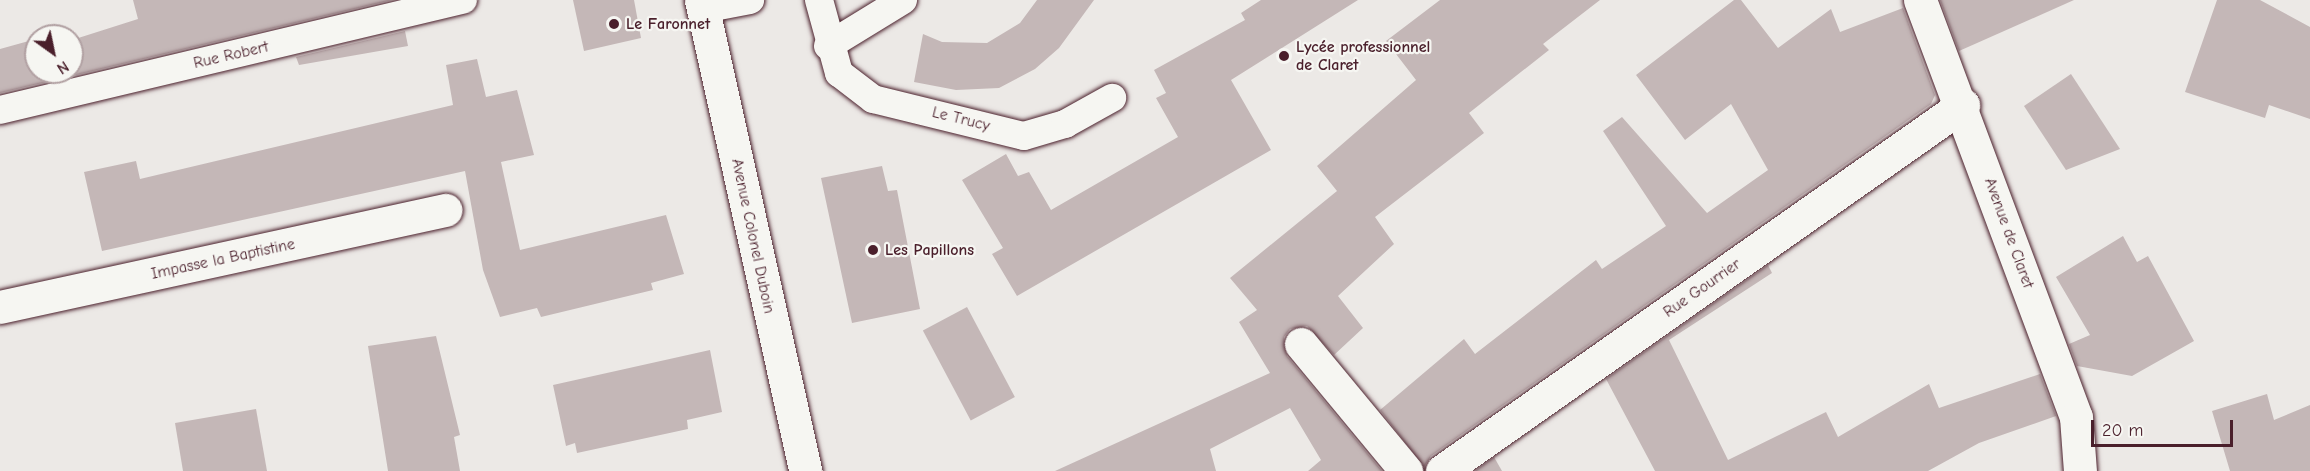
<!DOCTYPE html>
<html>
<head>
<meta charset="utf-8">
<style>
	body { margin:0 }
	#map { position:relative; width:2310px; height:471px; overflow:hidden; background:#ece9e6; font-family:"Comic Neue",sans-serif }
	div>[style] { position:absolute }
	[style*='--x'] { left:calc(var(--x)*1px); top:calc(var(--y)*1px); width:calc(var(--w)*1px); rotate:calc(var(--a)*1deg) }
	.building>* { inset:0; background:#c4b7b7; transform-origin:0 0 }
	.roads { filter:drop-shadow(0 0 2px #4a1f2b) drop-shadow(0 0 2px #4a1f2b) }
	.service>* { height:28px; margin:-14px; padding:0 14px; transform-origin:14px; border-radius:14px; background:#f6f6f2 }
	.minor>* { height:33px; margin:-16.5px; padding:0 16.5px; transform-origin:16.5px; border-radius:16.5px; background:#f6f6f2 }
	.tertiary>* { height:33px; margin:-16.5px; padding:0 16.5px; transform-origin:16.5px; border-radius:16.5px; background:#f6f6f2 }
	.dots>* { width:16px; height:16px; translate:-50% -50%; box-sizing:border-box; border:3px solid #f6f6f2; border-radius:50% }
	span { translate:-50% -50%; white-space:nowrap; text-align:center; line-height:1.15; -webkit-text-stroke:4.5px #f6f6f2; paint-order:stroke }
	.poi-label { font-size:16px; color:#4a1f2b; font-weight:700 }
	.left { translate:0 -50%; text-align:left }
	.street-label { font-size:16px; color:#4a1f2b }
	.north { position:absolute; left:24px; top:24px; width:60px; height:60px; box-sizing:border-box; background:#f6f6f2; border:2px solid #b1a0a2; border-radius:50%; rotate:147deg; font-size:16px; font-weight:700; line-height:24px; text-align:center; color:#4a1f2b }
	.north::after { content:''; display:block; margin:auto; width:21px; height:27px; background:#4a1f2b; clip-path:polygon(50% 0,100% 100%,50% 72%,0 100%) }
	.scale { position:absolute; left:2091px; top:420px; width:142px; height:27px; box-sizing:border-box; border:3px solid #4a1f2b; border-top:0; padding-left:8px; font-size:18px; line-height:21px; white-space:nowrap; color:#4a1f2b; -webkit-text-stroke:4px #f6f6f2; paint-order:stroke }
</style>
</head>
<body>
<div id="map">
	<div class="building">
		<i style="clip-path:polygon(133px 0,392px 0,0 93px,0 49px,36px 39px,36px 72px,72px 72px,72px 40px,138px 19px)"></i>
		<i style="clip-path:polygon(573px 0,634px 0,641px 38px,584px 51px)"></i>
		<i style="clip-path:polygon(1037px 0,1094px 0,1059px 48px,1035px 69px,999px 88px,956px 90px,914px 82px,923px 34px,942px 42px,987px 43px,1020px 23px)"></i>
		<i style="clip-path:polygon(1261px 0,1358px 0,1231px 80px,1271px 150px,1017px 296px,992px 254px,1003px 248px,962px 180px,1006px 154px,1018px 176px,1029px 172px,1051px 210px,1178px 137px,1156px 98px,1166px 93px,1154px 70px,1245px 20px,1241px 13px)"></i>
		<i style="clip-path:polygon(1440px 0,1600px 0,1543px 44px,1549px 50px,1469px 113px,1484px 133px,1375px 217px,1394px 244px,1338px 296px,1363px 328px,1334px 355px,1307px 326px,1290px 329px,1284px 337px,1287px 356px,1382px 471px,1308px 471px,1321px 460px,1290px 408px,1210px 449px,1216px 471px,1055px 471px,1270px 373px,1239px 322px,1257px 310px,1230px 278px,1337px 191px,1317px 166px,1416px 80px,1386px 41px)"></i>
		<i style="clip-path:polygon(1734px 0,1741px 0,1778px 48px,1831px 9px,1840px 32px,1903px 8px,1935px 95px,1931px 104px,1431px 456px,1424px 467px,1380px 410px,1464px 339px,1475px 354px,1596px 260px,1602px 269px,1666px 226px,1603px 131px,1622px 117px,1707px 213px,1768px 170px,1731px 104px,1685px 140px,1636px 75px)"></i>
		<i style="clip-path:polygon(1940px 0,2074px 0,1959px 51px)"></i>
		<i style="clip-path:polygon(2217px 0,2260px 0,2310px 27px,2310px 119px,2269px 105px,2265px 118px,2185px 92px)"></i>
		<i style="clip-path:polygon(405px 31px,408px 46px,299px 65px,296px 57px)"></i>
		<i style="clip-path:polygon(477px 59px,486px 97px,517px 90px,534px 155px,501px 162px,520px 250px,666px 215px,684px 274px,651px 283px,653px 290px,541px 317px,537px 308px,500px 317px,483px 270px,465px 171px,102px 251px,84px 172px,136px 161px,140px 179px,453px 105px,446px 65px)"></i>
		<i style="clip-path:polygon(2071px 74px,2120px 149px,2066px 170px,2024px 106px)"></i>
		<i style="clip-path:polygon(882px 166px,888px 191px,897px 190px,920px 309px,852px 323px,821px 178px)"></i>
		<i style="clip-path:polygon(2123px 236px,2137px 262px,2148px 256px,2194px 341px,2132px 376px,2077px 366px,2069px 344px,2090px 335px,2056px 277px)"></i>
		<i style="clip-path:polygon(1768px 265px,1772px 273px,1669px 340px,1728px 460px,1826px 412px,1838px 437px,1929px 384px,1939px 408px,2040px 374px,2056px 416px,1979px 443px,1928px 471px,1655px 471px,1606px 379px)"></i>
		<i style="left:967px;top:307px;width:102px;height:50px;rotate:62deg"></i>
		<i style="clip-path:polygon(436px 336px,460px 435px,454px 437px,460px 471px,388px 471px,368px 346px)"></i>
		<i style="clip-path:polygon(710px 350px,722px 412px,687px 420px,688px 429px,577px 453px,575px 443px,566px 446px,553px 385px)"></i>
		<i style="clip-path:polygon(2267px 394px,2274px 420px,2310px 405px,2310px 471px,2230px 471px,2212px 411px)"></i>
		<i style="clip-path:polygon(256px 409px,267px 471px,183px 471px,175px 423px)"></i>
		<i style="clip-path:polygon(1494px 457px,1502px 471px,1475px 471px)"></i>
	</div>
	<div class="roads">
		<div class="service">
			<i style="--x:819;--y:0;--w:76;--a:74.7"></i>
			<i style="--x:839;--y:73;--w:43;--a:37.4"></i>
			<i style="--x:873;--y:99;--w:155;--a:13.8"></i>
			<i style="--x:1024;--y:136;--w:43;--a:-16.3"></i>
			<i style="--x:1065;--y:124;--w:54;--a:-29"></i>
			<i style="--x:703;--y:9;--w:48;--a:-10.8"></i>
			<i style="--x:828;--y:46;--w:88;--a:-31.5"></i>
			<i style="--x:0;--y:110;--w:476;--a:-13.4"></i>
		</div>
		<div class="minor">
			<i style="--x:1920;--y:0;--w:445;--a:69.5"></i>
			<i style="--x:2076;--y:417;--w:54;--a:85.8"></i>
			<i style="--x:0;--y:307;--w:456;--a:-12.3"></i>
			<i style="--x:1301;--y:344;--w:165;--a:50.4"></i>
			<i style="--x:1442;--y:471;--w:637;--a:-35.09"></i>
		</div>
		<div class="tertiary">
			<i style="--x:701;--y:0;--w:482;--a:77.5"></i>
		</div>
	</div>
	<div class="dots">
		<i style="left:614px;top:24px;background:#4a1f2b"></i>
		<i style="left:1284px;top:56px;background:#4a1f2b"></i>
		<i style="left:873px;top:250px;background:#4a1f2b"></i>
	</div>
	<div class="poi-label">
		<span class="left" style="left:626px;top:24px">Le Faronnet</span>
		<span class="left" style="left:1296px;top:56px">Lycée professionnel<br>de Claret</span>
		<span class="left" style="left:885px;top:250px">Les Papillons</span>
	</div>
	<div class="street-label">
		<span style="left:231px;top:55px;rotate:-13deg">Rue Robert</span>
		<span style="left:961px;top:119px;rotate:14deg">Le Trucy</span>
		<span style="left:2009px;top:233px;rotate:70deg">Avenue de Claret</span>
		<span style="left:753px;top:236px;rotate:78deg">Avenue Colonel Duboin</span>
		<span style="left:223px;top:259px;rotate:-12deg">Impasse la Baptistine</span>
		<span style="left:1702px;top:288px;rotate:-35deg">Rue Gourrier</span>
	</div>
	<div class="north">N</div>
	<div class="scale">20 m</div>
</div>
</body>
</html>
